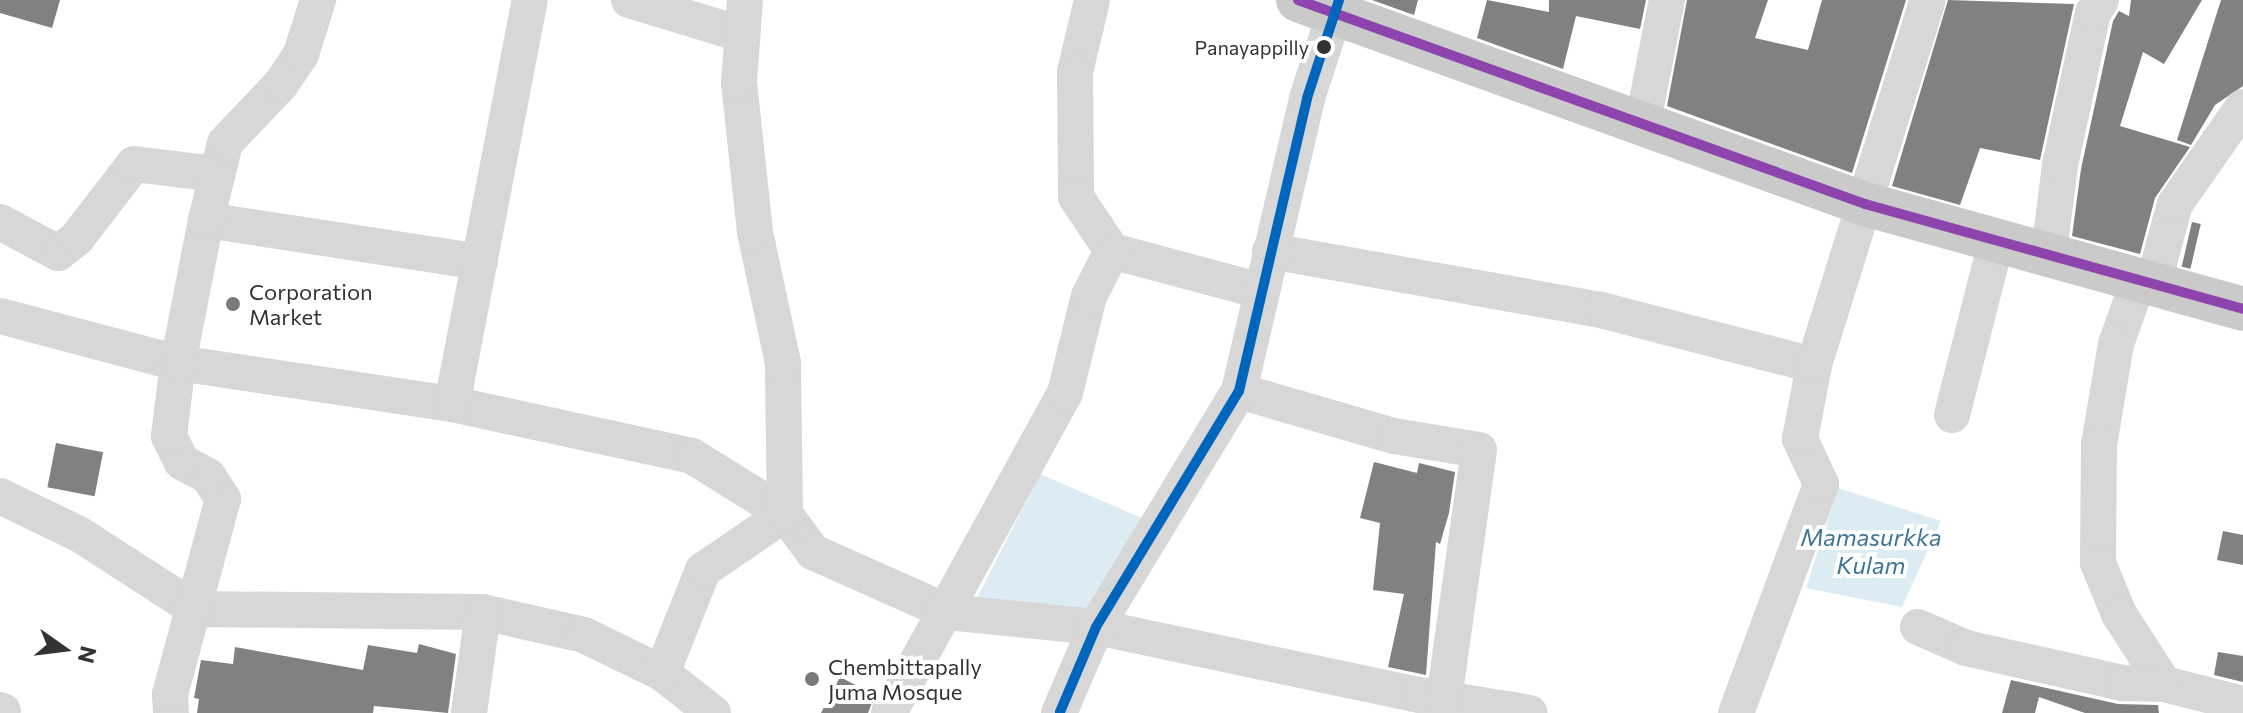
<!DOCTYPE html>
<html>
<head>
<meta charset="utf-8">
<style>
	body { margin:0 }
	#map { position:relative; width:2243px; height:713px; overflow:hidden; background:#fff; font-family:Commissioner,sans-serif }
	div>[style] { position:absolute }
	[style*='--x'] { left:calc(var(--x)*1px); top:calc(var(--y)*1px); width:calc(var(--w)*1px); rotate:calc(var(--a)*1deg) }
	.water>* { inset:0; background:#ddebf3 }
	.building>* { inset:0; background:#818181; transform-origin:0 0 }
	.minor>* { height:36px; margin:-18px; padding:0 18px; transform-origin:18px; border-radius:18px; background:#d7d7d7 }
	.major>* { height:44px; margin:-22px; padding:0 22px; transform-origin:22px; border-radius:22px; background:#cacaca }
	.bus-1>* { height:10px; margin:-5px; padding:0 5px; transform-origin:5px; border-radius:5px; background:#8e44ad }
	.bus-2>* { height:10px; margin:-5px; padding:0 5px; transform-origin:5px; border-radius:5px; background:#0065bd }
	.dots>* { width:22px; height:22px; translate:-50% -50%; box-sizing:border-box; border:4px solid #fff; border-radius:50% }
	span { translate:-50% -50%; white-space:nowrap; text-align:center; line-height:1.15; -webkit-text-stroke:8px #fff; paint-order:stroke }
	.bus-label { font-size:20px; color:#333 }
	.right { translate:-100% -50%; text-align:right }
	.poi-label { font-size:22px; color:#333 }
	.left { translate:0 -50%; text-align:left }
	.water-label { font-size:24px; color:#3f7597; font-style:italic }
	.north { position:absolute; left:24px; top:609px; width:80px; height:80px; -webkit-text-stroke:6px #fff; paint-order:stroke; rotate:104deg; font-size:22px; font-weight:700; line-height:32px; text-align:center; color:#333 }
	.north::after { content:''; display:block; margin:auto; width:28px; height:36px; background:#333; clip-path:polygon(50% 0,100% 100%,50% 72%,0 100%) }
</style>
</head>
<body>
<div id="map">
	<div class="water">
		<i style="clip-path:polygon(1040px 474px,1153px 523px,1094px 619px,974px 604px)"></i>
		<i style="clip-path:polygon(1838px 488px,1941px 521px,1902px 607px,1806px 588px)"></i>
	</div>
	<div class="building">
		<i style="clip-path:polygon(0 0,60px 0,52px 28px,0 13px)"></i>
		<i style="clip-path:polygon(1372px 0,1418px 0,1414px 15px)"></i>
		<i style="clip-path:polygon(1487px 0,1549px 12px,1549px 0,1646px 0,1640px 29px,1576px 16px,1563px 69px,1477px 38px)"></i>
		<i style="clip-path:polygon(1687px 0,1768px 0,1755px 38px,1808px 50px,1822px 0,1906px 0,1852px 173px,1667px 106px)"></i>
		<i style="clip-path:polygon(1948px 0,2074px 4px,2040px 160px,1980px 148px,1960px 205px,1892px 186px)"></i>
		<i style="clip-path:polygon(2131px 0,2202px 0,2164px 64px,2143px 52px,2120px 126px,2190px 147px,2155px 198px,2140px 254px,2072px 236px,2081px 169px,2113px 21px,2119px 11px,2129px 16px)"></i>
		<i style="clip-path:polygon(2221px 0,2243px 0,2243px 86px,2215px 105px,2191px 145px,2177px 140px)"></i>
		<i style="left:2192px;top:222px;width:9px;height:46px;rotate:13deg"></i>
		<i style="left:56px;top:443px;width:48px;height:45px;rotate:11deg"></i>
		<i style="clip-path:polygon(1374px 462px,1417px 473px,1419px 463px,1455px 472px,1449px 513px,1440px 544px,1436px 542px,1426px 675px,1388px 667px,1404px 594px,1373px 590px,1380px 523px,1360px 518px)"></i>
		<i style="clip-path:polygon(2223px 531px,2243px 535px,2243px 565px,2217px 560px)"></i>
		<i style="clip-path:polygon(419px 644px,456px 654px,448px 713px,374px 706px,373px 713px,197px 713px,199px 699px,194px 698px,201px 660px,233px 664px,235px 647px,363px 670px,368px 645px,417px 653px)"></i>
		<i style="clip-path:polygon(2218px 652px,2243px 656px,2243px 682px,2214px 675px)"></i>
		<i style="clip-path:polygon(840px 677px,875px 695px,868px 713px,821px 713px)"></i>
		<i style="clip-path:polygon(2011px 680px,2118px 704px,2158px 705px,2159px 713px,2085px 713px,2039px 697px,2035px 713px,2002px 713px)"></i>
	</div>
	<div class="minor">
		<i style="--x:629;--y:0;--w:117;--a:16.9"></i>
		<i style="--x:1092;--y:0;--w:74;--a:103.3"></i>
		<i style="--x:1075;--y:72;--w:125;--a:89.5"></i>
		<i style="--x:1076;--y:197;--w:65;--a:56.3"></i>
		<i style="--x:1112;--y:251;--w:154;--a:15"></i>
		<i style="--x:1642;--y:126;--w:128;--a:-78.8"></i>
		<i style="--x:206;--y:220;--w:277;--a:8.7"></i>
		<i style="--x:0;--y:222;--w:66;--a:28.1"></i>
		<i style="--x:58;--y:253;--w:24;--a:-38"></i>
		<i style="--x:77;--y:238;--w:93;--a:-52.4"></i>
		<i style="--x:134;--y:164;--w:84;--a:6.9"></i>
		<i style="--x:1270;--y:251;--w:336;--a:10.1"></i>
		<i style="--x:1601;--y:310;--w:220;--a:14.5"></i>
		<i style="--x:2049;--y:252;--w:88;--a:-82.8"></i>
		<i style="--x:2060;--y:165;--w:156;--a:-77.8"></i>
		<i style="--x:2093;--y:13;--w:15;--a:-58"></i>
		<i style="--x:2138;--y:282;--w:66;--a:109.5"></i>
		<i style="--x:2116;--y:344;--w:101;--a:99.6"></i>
		<i style="--x:2099;--y:444;--w:119;--a:90.5"></i>
		<i style="--x:2098;--y:563;--w:55;--a:67.6"></i>
		<i style="--x:2119;--y:614;--w:83;--a:57.3"></i>
		<i style="--x:2164;--y:684;--w:81;--a:14.2"></i>
		<i style="--x:2153;--y:285;--w:84;--a:-74.8"></i>
		<i style="--x:2175;--y:204;--w:118;--a:-55"></i>
		<i style="--x:0;--y:316;--w:184;--a:14.8"></i>
		<i style="--x:178;--y:363;--w:277;--a:8.5"></i>
		<i style="--x:452;--y:404;--w:246;--a:12.2"></i>
		<i style="--x:692;--y:456;--w:110;--a:31.9"></i>
		<i style="--x:785;--y:514;--w:47;--a:53.6"></i>
		<i style="--x:813;--y:552;--w:148;--a:24"></i>
		<i style="--x:948;--y:612;--w:149;--a:5.8"></i>
		<i style="--x:1096;--y:627;--w:331;--a:11.9"></i>
		<i style="--x:1420;--y:695;--w:111;--a:9.3"></i>
		<i style="--x:1239;--y:391;--w:161;--a:16.2"></i>
		<i style="--x:1394;--y:436;--w:86;--a:9.4"></i>
		<i style="--x:1479;--y:450;--w:250;--a:98"></i>
		<i style="--x:452;--y:404;--w:411;--a:-79.1"></i>
		<i style="--x:1952;--y:415;--w:182;--a:-75.7"></i>
		<i style="--x:0;--y:496;--w:88;--a:25.7"></i>
		<i style="--x:79;--y:534;--w:138;--a:32.9"></i>
		<i style="--x:195;--y:609;--w:288;--a:0.6"></i>
		<i style="--x:483;--y:612;--w:104;--a:12.8"></i>
		<i style="--x:584;--y:635;--w:87;--a:26"></i>
		<i style="--x:662;--y:673;--w:65;--a:38.1"></i>
		<i style="--x:1918;--y:627;--w:52;--a:23.6"></i>
		<i style="--x:1966;--y:648;--w:161;--a:12.6"></i>
		<i style="--x:2123;--y:683;--w:41;--a:1.4"></i>
		<i style="--x:662;--y:673;--w:111;--a:-68.3"></i>
		<i style="--x:703;--y:570;--w:99;--a:-34.3"></i>
		<i style="--x:785;--y:514;--w:151;--a:-90.8"></i>
		<i style="--x:783;--y:363;--w:134;--a:-102.1"></i>
		<i style="--x:755;--y:232;--w:150;--a:-96.1"></i>
		<i style="--x:739;--y:83;--w:83;--a:-85.9"></i>
		<i style="--x:0;--y:710;--w:3;--a:18"></i>
		<i style="--x:171;--y:713;--w:19;--a:-93"></i>
		<i style="--x:170;--y:694;--w:202;--a:-74.8"></i>
		<i style="--x:223;--y:499;--w:27;--a:-123"></i>
		<i style="--x:208;--y:476;--w:30;--a:-152"></i>
		<i style="--x:182;--y:462;--w:29;--a:-117"></i>
		<i style="--x:169;--y:436;--w:74;--a:-83"></i>
		<i style="--x:178;--y:363;--w:146;--a:-78.9"></i>
		<i style="--x:206;--y:220;--w:79;--a:-76.1"></i>
		<i style="--x:225;--y:143;--w:81;--a:-46.5"></i>
		<i style="--x:281;--y:84;--w:36;--a:-56"></i>
		<i style="--x:301;--y:54;--w:57;--a:-72.5"></i>
		<i style="--x:469;--y:713;--w:102;--a:-82.1"></i>
		<i style="--x:889;--y:713;--w:365;--a:-61.2"></i>
		<i style="--x:1065;--y:393;--w:100;--a:-76.1"></i>
		<i style="--x:1089;--y:296;--w:51;--a:-62.9"></i>
		<i style="--x:1059;--y:713;--w:94;--a:-66.7"></i>
		<i style="--x:1096;--y:627;--w:276;--a:-58.8"></i>
		<i style="--x:1239;--y:391;--w:301;--a:-76.9"></i>
		<i style="--x:1307;--y:98;--w:103;--a:-71.9"></i>
		<i style="--x:1736;--y:713;--w:244;--a:-69.6"></i>
		<i style="--x:1821;--y:484;--w:50;--a:-115"></i>
		<i style="--x:1800;--y:439;--w:75;--a:-79.3"></i>
		<i style="--x:1814;--y:365;--w:382;--a:-72.7"></i>
	</div>
	<div class="major">
		<i style="--x:1298;--y:0;--w:603;--a:19.79"></i>
		<i style="--x:1865;--y:204;--w:392;--a:15.5"></i>
	</div>
	<div class="bus-1">
		<i style="--x:1298;--y:0;--w:603;--a:19.79"></i>
		<i style="--x:1865;--y:204;--w:392;--a:15.5"></i>
	</div>
	<div class="bus-2">
		<i style="--x:1060;--y:712;--w:92;--a:-67"></i>
		<i style="--x:1096;--y:627;--w:276;--a:-58.8"></i>
		<i style="--x:1239;--y:391;--w:301;--a:-76.9"></i>
		<i style="--x:1307;--y:98;--w:103;--a:-71.9"></i>
	</div>
	<div class="dots">
		<i style="left:1324px;top:47px;background:#333"></i>
		<i style="left:233px;top:304px;background:#7a7a7a"></i>
		<i style="left:812px;top:679px;background:#7a7a7a"></i>
	</div>
	<div class="bus-label">
		<span class="right" style="left:1309px;top:47px">Panayappilly</span>
	</div>
	<div class="poi-label">
		<span class="left" style="left:249px;top:304px">Corporation<br>Market</span>
		<span class="left" style="left:828px;top:679px">Chembittapally<br>Juma Mosque</span>
	</div>
	<div class="water-label">
		<span style="left:1871px;top:551px">Mamasurkka<br>Kulam</span>
	</div>
	<div class="north">N</div>
</div>
</body>
</html>
